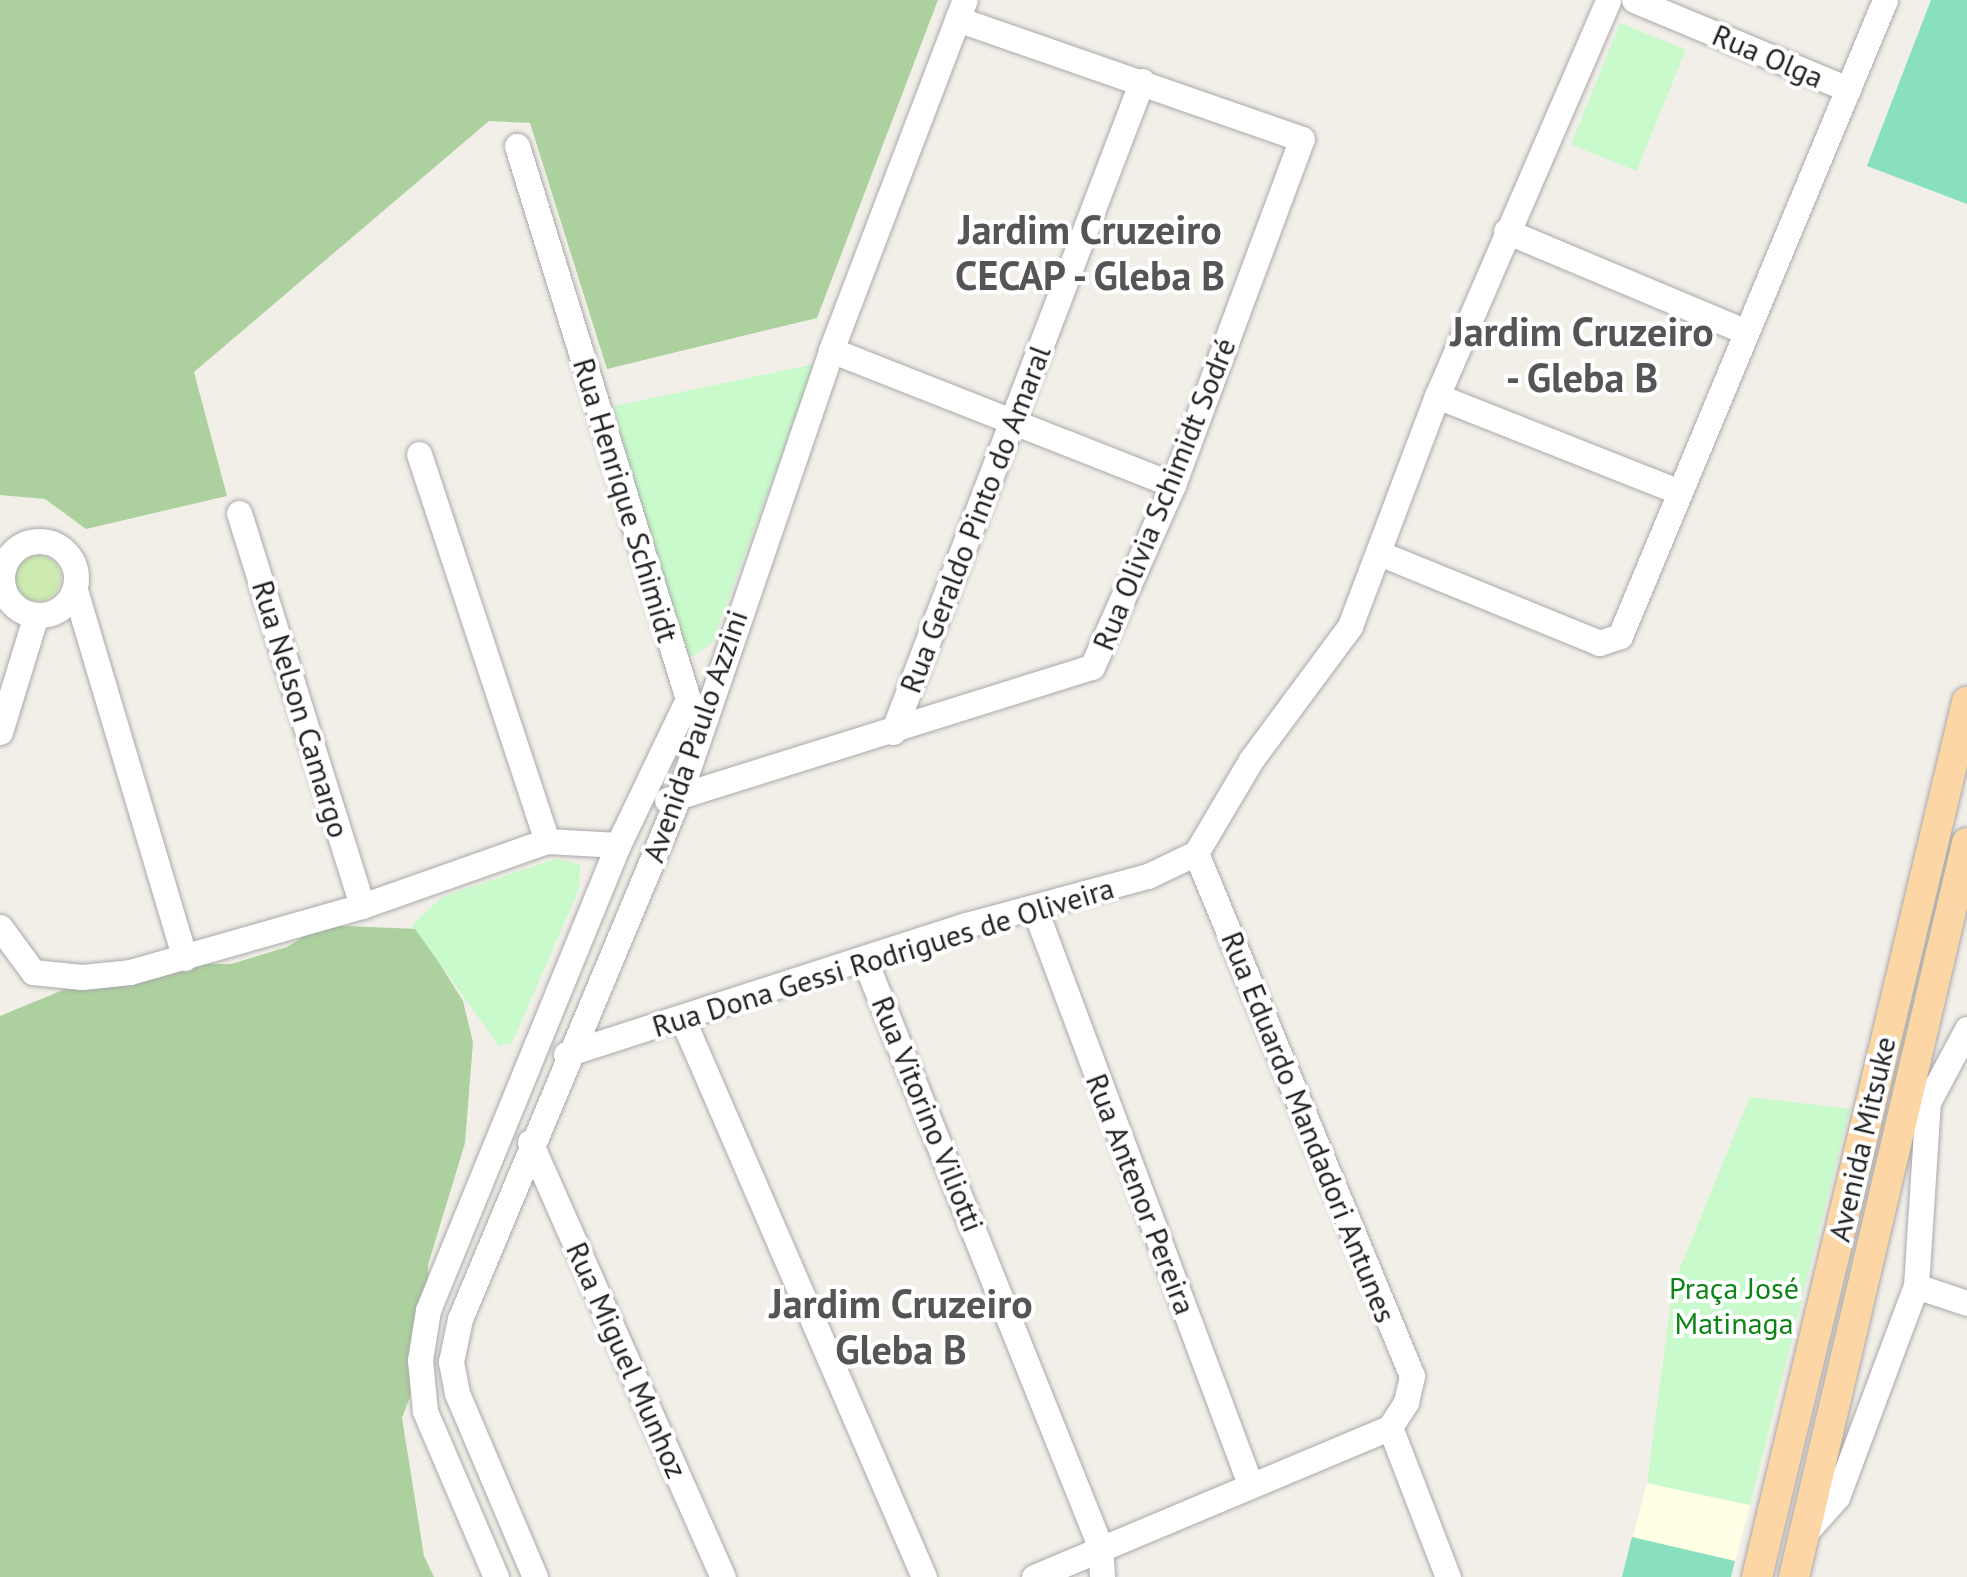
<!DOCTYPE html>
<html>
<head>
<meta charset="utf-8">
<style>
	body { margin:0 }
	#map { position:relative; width:1967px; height:1577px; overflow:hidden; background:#f2efe9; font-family:"PT Sans",sans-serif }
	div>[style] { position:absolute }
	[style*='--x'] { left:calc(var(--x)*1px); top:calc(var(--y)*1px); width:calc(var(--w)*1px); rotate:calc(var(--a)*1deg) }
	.education>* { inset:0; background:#ffffe5 }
	.grass>* { inset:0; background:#cdebb0 }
	.round { border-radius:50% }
	.forest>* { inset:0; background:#add19e }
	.park>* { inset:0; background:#c8facc; transform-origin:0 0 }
	.pitch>* { inset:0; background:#88e0be }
	.roads { filter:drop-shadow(0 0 2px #a9a9a9) drop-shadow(0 0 2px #a9a9a9) }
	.minor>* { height:25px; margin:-12.5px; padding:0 12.5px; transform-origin:12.5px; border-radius:12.5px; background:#fff }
	.minor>.ring { margin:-12.5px; padding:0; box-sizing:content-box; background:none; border:25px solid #fff; border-radius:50% }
	.major>* { height:30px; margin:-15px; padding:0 15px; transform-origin:15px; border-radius:15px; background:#fcd6a4 }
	span { translate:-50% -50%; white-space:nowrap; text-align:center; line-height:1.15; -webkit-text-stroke:8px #fff; paint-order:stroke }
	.street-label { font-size:30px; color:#222 }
	.park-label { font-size:30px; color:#0c8416 }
	.district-label { font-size:40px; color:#555; font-weight:700 }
</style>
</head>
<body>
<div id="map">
	<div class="education">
		<i style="clip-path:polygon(1647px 1483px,1750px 1505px,1731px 1577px,1622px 1577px)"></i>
	</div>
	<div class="grass">
		<i class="round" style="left:15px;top:555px;width:46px;height:46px"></i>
	</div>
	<div class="forest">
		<i style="clip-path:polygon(0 0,938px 0,817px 318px,607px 369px,530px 123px,489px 121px,194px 372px,227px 496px,86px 529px,45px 499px,0 495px)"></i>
		<i style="clip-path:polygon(345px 926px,418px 929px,463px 1001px,473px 1042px,465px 1143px,428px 1265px,428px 1349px,402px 1418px,424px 1556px,434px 1577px,0 1577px,0 1016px,126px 964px,231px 964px,287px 947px,317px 928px)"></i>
	</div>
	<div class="park">
		<i style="left:1620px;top:23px;width:71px;height:131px;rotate:22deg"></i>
		<i style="clip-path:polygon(815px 364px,712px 643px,693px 656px,677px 655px,614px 406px)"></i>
		<i style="clip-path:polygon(556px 859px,580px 864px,579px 889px,512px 1043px,499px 1046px,412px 925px,442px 897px)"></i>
		<i style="clip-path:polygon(1750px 1097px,1850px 1109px,1750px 1505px,1647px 1483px,1673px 1285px)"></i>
	</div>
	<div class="pitch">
		<i style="clip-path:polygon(1931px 0,1967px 0,1967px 204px,1867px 166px)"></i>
		<i style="clip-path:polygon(1632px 1537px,1735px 1561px,1731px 1577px,1622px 1577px)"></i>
	</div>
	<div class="roads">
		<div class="minor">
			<i style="--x:1634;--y:0;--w:232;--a:22.6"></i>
			<i style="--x:1506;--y:231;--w:260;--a:22.8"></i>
			<i style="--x:831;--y:350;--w:368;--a:21.5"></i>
			<i style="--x:1437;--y:396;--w:261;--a:21.6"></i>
			<i style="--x:419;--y:454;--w:408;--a:71.7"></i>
			<i style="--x:239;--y:513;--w:412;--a:72.6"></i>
			<i class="ring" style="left:2px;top:541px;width:49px;height:49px"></i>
			<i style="--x:1379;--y:553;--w:238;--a:22.2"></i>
			<i style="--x:1599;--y:643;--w:22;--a:-18"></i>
			<i style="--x:1620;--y:636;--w:689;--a:-67.38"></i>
			<i style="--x:75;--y:590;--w:384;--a:73.4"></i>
			<i style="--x:0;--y:732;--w:122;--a:-72.9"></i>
			<i style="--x:893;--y:732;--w:697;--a:-69.07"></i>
			<i style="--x:667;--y:800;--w:445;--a:-17.4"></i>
			<i style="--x:1092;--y:667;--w:199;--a:-66"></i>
			<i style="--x:1173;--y:485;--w:369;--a:-69.6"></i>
			<i style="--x:1302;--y:139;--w:365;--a:-160.8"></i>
			<i style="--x:1196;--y:853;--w:108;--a:-59.4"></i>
			<i style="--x:1251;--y:760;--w:167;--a:-53.5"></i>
			<i style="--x:1350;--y:626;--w:246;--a:-69.3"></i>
			<i style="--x:1437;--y:396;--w:431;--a:-66.6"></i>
			<i style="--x:1034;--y:907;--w:613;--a:69.47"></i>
			<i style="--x:0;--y:927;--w:56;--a:53.7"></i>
			<i style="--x:33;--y:972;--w:49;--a:5.8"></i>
			<i style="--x:82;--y:977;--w:48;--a:-5.9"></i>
			<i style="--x:130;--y:972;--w:241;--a:-15.9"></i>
			<i style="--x:362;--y:906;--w:196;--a:-19.4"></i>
			<i style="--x:547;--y:841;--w:71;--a:3.2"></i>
			<i style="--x:865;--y:961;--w:630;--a:68.11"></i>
			<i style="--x:1100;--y:1546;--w:31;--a:86"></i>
			<i style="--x:682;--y:1018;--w:609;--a:66.59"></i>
			<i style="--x:566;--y:1054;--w:420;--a:-17.9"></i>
			<i style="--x:966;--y:925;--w:188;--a:-15.1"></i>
			<i style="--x:1148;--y:876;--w:53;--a:-25.6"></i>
			<i style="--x:1912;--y:1100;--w:16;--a:7"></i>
			<i style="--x:1928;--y:1102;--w:83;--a:-61.9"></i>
			<i style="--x:530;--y:1142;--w:476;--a:66.1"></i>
			<i style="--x:1916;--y:1286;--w:54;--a:18.4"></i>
			<i style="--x:1390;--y:1427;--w:161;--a:68.9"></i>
			<i style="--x:1804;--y:1534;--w:50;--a:-48.3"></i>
			<i style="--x:1837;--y:1497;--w:225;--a:-69.5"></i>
			<i style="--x:1916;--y:1286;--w:184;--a:-86.3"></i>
			<i style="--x:496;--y:1577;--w:181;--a:-113.2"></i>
			<i style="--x:425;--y:1411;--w:51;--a:-95.6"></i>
			<i style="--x:420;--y:1360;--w:51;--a:-80.9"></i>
			<i style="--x:428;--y:1310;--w:502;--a:-67.77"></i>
			<i style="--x:618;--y:845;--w:162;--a:-64.4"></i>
			<i style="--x:688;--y:699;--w:579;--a:-107.18"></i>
			<i style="--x:535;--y:1577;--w:200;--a:-113"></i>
			<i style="--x:457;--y:1393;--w:32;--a:-101"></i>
			<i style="--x:451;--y:1362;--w:44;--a:-78.2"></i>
			<i style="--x:460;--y:1319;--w:565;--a:-67.29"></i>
			<i style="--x:678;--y:798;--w:473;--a:-71.1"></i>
			<i style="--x:831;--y:350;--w:375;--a:-69.1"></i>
			<i style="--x:1034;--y:1577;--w:386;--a:-22.8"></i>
			<i style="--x:1390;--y:1427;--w:30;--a:-57"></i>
			<i style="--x:1406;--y:1402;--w:27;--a:-77"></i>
			<i style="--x:1412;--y:1376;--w:566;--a:-112.44"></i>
		</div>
		<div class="major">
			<i style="--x:1757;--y:1577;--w:900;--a:-76.5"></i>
			<i style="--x:1794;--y:1577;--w:754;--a:-76.74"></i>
		</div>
	</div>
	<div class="street-label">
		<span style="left:1768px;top:56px;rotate:23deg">Rua Olga</span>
		<span style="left:1164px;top:494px;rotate:-68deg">Rua Olivia Schimidt Sodré</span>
		<span style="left:626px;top:500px;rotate:73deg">Rua Henrique Schimidt</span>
		<span style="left:975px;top:519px;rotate:-69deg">Rua Geraldo Pinto do Amaral</span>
		<span style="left:301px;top:709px;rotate:73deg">Rua Nelson Camargo</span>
		<span style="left:695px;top:736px;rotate:-71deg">Avenida Paulo Azzini</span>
		<span style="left:883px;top:957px;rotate:-17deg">Rua Dona Gessi Rodrigues de Oliveira</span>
		<span style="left:928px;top:1114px;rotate:68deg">Rua Vitorino Viliotti</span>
		<span style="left:1309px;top:1127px;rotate:68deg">Rua Eduardo Mandadori Antunes</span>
		<span style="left:1862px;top:1139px;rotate:-77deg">Avenida Mitsuke</span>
		<span style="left:1141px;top:1194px;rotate:69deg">Rua Antenor Pereira</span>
		<span style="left:627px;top:1360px;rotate:66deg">Rua Miguel Munhoz</span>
	</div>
	<div class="park-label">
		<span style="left:1734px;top:1305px">Praça José<br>Matinaga</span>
	</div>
	<div class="district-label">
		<span style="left:1090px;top:252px">Jardim Cruzeiro<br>CECAP - Gleba B</span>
		<span style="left:1582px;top:354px">Jardim Cruzeiro<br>- Gleba B</span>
		<span style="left:901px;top:1326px">Jardim Cruzeiro<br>Gleba B</span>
	</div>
</div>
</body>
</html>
